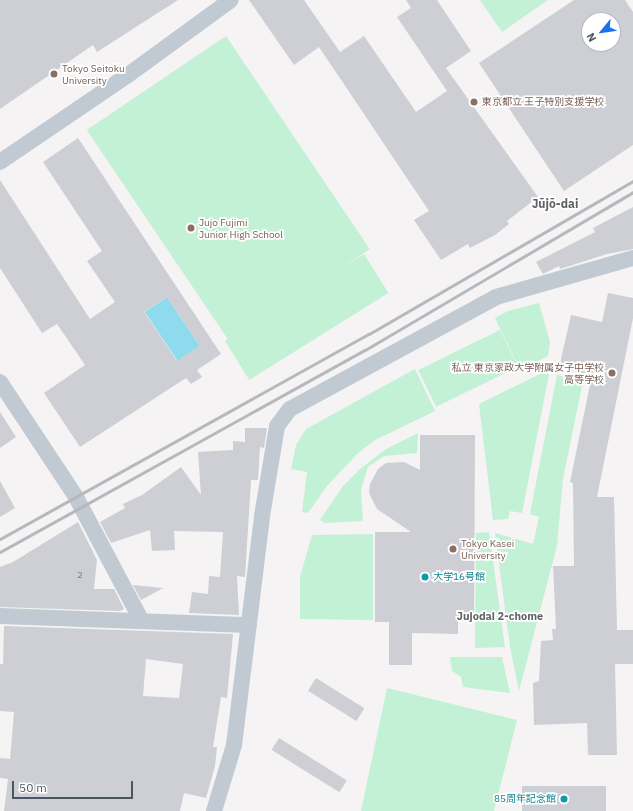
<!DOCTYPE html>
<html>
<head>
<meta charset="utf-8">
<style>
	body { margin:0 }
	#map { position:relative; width:633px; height:811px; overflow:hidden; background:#f5f3f3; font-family:"IBM Plex Sans","Noto Sans JP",sans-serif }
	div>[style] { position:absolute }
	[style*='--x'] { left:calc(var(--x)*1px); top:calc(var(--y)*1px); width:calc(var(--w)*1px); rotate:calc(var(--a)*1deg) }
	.green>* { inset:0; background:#c3f1d5; transform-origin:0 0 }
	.water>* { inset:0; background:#90daee; transform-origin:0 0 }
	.building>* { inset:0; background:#cdcfd5; transform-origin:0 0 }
	.street>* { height:16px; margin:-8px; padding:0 8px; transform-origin:8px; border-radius:8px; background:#c1cad2 }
	.rail>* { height:3px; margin:-1.5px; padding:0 1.5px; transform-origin:1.5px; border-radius:1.5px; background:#b5b8bd }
	.dots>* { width:11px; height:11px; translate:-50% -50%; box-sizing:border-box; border:2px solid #fff; border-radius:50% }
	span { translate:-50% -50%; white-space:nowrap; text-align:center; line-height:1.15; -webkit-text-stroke:3.5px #fff; paint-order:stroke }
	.number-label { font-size:8px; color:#6b747e }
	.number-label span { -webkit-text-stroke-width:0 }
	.education-label { font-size:10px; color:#785e54 }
	.left { translate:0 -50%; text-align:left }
	.right { translate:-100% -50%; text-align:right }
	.culture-label { font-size:10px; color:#0d838f }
	.neighbourhood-label { font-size:11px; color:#5f6368; font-weight:700 }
	.quarter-label { font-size:12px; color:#5f6368; font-weight:700 }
	.north { position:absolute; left:581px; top:12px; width:40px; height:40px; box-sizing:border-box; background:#fff; border:1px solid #b7bbc0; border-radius:50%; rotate:241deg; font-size:11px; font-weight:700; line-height:16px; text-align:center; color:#4a5661 }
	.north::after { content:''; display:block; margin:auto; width:14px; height:18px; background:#1a73e8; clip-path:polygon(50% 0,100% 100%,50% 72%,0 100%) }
	.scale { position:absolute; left:12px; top:781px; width:121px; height:18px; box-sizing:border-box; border:2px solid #4a5661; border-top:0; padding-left:5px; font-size:12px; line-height:14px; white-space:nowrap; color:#4a5661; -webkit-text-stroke:3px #fff; paint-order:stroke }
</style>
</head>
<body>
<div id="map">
	<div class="green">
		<i style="clip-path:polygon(480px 0,548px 0,502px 32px)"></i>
		<i style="left:226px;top:36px;width:257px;height:168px;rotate:56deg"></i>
		<i style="left:364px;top:254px;width:46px;height:164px;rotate:58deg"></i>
		<i style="clip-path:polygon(539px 303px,550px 342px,548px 356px,520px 370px,495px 318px,508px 311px)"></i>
		<i style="left:500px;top:330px;width:41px;height:91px;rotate:64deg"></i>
		<i style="clip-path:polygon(415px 369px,435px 411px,375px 440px,358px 453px,327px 486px,308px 513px,302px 512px,307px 472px,291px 469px,296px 445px,306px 429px)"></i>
		<i style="clip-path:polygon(550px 369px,522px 513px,510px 511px,508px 519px,493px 520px,479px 404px)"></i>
		<i style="clip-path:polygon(557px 375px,583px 381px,563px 479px,557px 546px,519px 691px,510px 647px,495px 533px,533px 544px,539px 517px,530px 514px)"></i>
		<i style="clip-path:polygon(418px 433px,417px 453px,384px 456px,368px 467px,361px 490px,363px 521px,325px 523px,320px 520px,343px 486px,360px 469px,386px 449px)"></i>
		<i style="clip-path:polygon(489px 532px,505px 647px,475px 648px,476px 533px)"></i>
		<i style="clip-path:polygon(373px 534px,373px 620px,300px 619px,300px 577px,312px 535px)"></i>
		<i style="clip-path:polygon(450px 657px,502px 657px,510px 693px,463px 687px,461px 677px,452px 671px)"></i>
		<i style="clip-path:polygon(387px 688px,517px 720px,494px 811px,361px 811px)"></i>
	</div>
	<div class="water">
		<i style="left:167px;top:297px;width:59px;height:27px;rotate:56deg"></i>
	</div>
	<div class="building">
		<i style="clip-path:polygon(0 0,178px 0,97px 52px,93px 45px,0 109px)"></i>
		<i style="clip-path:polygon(249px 0,304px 0,340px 52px,364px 36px,416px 112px,447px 91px,397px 17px,411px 8px,406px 0,437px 0,471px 51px,446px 68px,538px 197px,507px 221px,509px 224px,495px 235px,470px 248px,468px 244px,441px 260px,414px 220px,429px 211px,319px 47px,294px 65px)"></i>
		<i style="clip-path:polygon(evenodd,574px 0,625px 0,633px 12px,633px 145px,564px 191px,479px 63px,574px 0,589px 20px,613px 20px,613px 44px,589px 44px,589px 20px)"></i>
		<i style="clip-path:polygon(evenodd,78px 138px,221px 354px,197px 370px,202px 377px,191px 384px,186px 378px,80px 447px,44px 393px,85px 365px,57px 324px,42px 333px,0 268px,0 180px,90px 319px,115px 302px,87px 261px,102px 251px,43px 162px,78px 138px,167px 297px,200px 346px,177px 361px,144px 312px,167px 297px)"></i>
		<i style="clip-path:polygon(633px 207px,633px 249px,607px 254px,560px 269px,559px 266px,543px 274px,536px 262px,595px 232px,593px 228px)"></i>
		<i style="clip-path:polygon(608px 293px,633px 298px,633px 318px,597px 497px,614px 497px,617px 630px,633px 630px,633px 664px,615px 664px,617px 755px,588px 755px,587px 723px,534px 725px,533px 683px,539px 681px,541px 641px,553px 640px,552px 629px,556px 629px,553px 566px,574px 566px,573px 483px,570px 482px,592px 375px,559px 368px,571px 315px,602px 322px)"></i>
		<i style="clip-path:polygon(0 412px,16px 437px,0 448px)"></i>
		<i style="clip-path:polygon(245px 428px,267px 428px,264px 448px,260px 447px,258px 480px,251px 480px,245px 577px,237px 576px,239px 615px,189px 613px,192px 592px,208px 594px,209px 576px,220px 577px,223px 532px,174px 531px,175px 550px,152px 551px,150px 530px,111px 543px,100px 522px,125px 508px,123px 504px,142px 495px,181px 467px,201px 495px,198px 452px,233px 450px,233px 441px,245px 442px)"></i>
		<i style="clip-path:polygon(420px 435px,475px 435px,474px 621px,458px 621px,458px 634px,412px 633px,412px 665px,389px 665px,389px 622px,375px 622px,375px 532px,411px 532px,377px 509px,369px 493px,370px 484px,378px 469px,386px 463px,404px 462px,420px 470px)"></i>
		<i style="clip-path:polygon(0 481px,15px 508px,0 517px)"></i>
		<i style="clip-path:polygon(78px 522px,97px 560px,94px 589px,114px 589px,124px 609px,120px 611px,0 607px,0 567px,13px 562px)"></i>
		<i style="clip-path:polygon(133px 585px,163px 588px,141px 600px)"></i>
		<i style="clip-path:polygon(evenodd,4px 626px,233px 634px,227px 698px,221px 697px,213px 747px,217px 747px,215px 766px,206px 798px,184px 793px,180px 811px,4px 811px,8px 779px,0 778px,0 758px,10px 759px,14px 712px,0 711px,0 664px,3px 664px,4px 626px,146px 659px,183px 664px,179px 698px,143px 696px,146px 659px)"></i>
		<i style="left:316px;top:678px;width:57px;height:15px;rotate:32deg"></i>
		<i style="left:279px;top:738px;width:80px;height:14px;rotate:32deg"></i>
		<i style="left:522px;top:786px;width:84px;height:25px"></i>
	</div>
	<div class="street">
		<i style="--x:0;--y:162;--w:155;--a:-34.2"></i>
		<i style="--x:128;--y:75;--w:127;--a:-36.1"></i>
		<i style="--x:0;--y:382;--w:138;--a:56.5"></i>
		<i style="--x:76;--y:497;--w:139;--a:62.1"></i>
		<i style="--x:0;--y:616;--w:249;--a:2.1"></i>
		<i style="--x:214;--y:811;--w:69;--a:-73.1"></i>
		<i style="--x:234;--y:745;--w:231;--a:-83"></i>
		<i style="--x:262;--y:516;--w:91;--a:-80.5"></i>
		<i style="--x:277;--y:426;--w:21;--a:-53"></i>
		<i style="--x:290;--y:409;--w:234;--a:-28.5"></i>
		<i style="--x:496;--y:297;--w:142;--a:-15.9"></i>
	</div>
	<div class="rail">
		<i style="--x:0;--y:539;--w:422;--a:-29.1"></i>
		<i style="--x:369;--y:334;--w:305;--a:-30.1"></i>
		<i style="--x:0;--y:552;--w:417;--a:-29"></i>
		<i style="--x:365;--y:350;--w:311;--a:-30.5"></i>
	</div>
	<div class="dots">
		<i style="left:54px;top:74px;background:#8d6e63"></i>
		<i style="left:474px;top:102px;background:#8d6e63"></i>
		<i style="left:191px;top:228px;background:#8d6e63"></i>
		<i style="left:612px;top:373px;background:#8d6e63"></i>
		<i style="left:453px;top:549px;background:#8d6e63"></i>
		<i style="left:425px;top:577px;background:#0f9aa8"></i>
		<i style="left:564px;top:799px;background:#0f9aa8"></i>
	</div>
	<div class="number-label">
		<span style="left:80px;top:576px">２</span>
	</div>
	<div class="education-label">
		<span class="left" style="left:62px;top:74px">Tokyo Seitoku<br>University</span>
		<span class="left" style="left:482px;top:102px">東京都立 王子特別支援学校</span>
		<span class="left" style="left:199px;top:228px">Jujo Fujimi<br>Junior High School</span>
		<span class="right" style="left:604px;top:373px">私立 東京家政大学附属女子中学校<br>高等学校</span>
		<span class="left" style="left:461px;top:549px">Tokyo Kasei<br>University</span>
	</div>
	<div class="culture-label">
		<span class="left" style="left:433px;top:577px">大学16号館</span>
		<span class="right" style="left:556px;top:799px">85周年記念館</span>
	</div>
	<div class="neighbourhood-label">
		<span style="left:500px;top:616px">Jujodai 2-chome</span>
	</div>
	<div class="quarter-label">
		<span style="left:555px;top:204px">Jūjō-dai</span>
	</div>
	<div class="north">N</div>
	<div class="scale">50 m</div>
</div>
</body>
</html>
